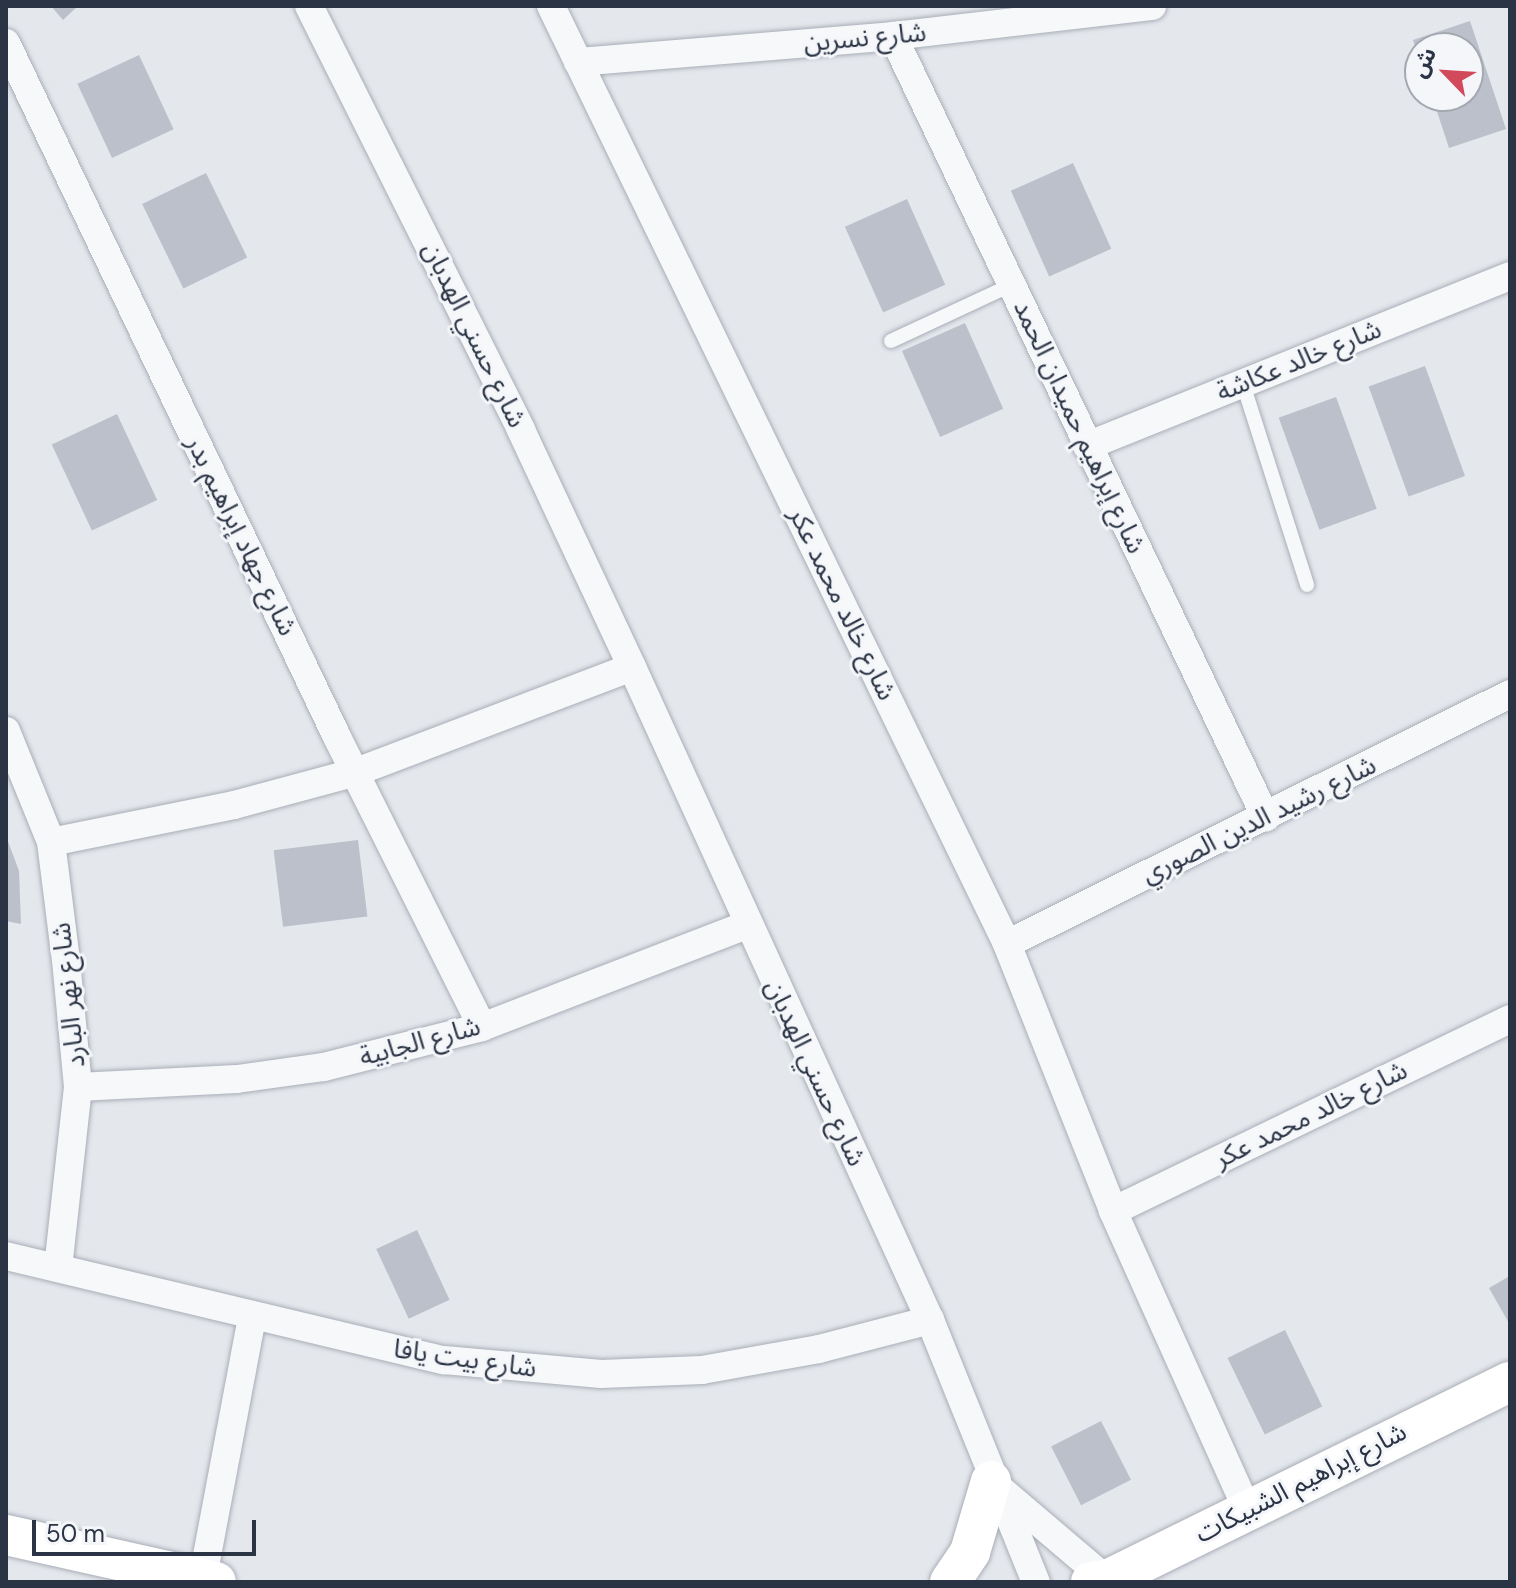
<!DOCTYPE html>
<html>
<head>
<meta charset="utf-8">
<style>
	body { margin:0 }
	#map { position:relative; width:1516px; height:1588px; overflow:hidden; background:#e4e7ec; font-family:"DM Sans","Noto Sans Arabic",sans-serif }
	div>[style] { position:absolute }
	[style*='--x'] { left:calc(var(--x)*1px); top:calc(var(--y)*1px); width:calc(var(--w)*1px); rotate:calc(var(--a)*1deg) }
	.building>* { inset:0; background:#bbc0ca; transform-origin:0 0 }
	.roads { filter:drop-shadow(0 0 2px #a9aeb7) drop-shadow(0 0 2px #a9aeb7) }
	.lane>* { height:14px; margin:-7px; padding:0 7px; transform-origin:7px; border-radius:7px; background:#f7f8fa }
	.street>* { height:28px; margin:-14px; padding:0 14px; transform-origin:14px; border-radius:14px; background:#f7f8fa }
	.secondary>* { height:40px; margin:-20px; padding:0 20px; transform-origin:20px; border-radius:20px; background:#fff }
	span { translate:-50% -50%; white-space:nowrap; text-align:center; line-height:1.15; -webkit-text-stroke:6px #f4f6f9; paint-order:stroke }
	.street-label { font-size:26px; color:#2b3445 }
	.frame { position:absolute; inset:0; border:8px solid #2b3445; pointer-events:none }
	.north { position:absolute; left:1404px; top:32px; width:80px; height:80px; box-sizing:border-box; background:#f4f6f9; border:2px solid #a4a8b1; border-radius:50%; rotate:295deg; font-size:22px; font-weight:700; line-height:32px; text-align:center; color:#2b3445 }
	.north::after { content:''; display:block; margin:auto; width:28px; height:36px; background:#d1495b; clip-path:polygon(50% 0,100% 100%,50% 72%,0 100%) }
	.scale { position:absolute; left:32px; top:1520px; width:224px; height:36px; box-sizing:border-box; border:4px solid #2b3445; border-top:0; padding-left:10px; font-size:24px; line-height:28px; white-space:nowrap; color:#2b3445; -webkit-text-stroke:6px #f4f6f9; paint-order:stroke }
</style>
</head>
<body>
<div id="map">
	<div class="building">
		<i style="clip-path:polygon(51px 6px,78px 6px,63px 20px)"></i>
		<i style="clip-path:polygon(1470px 21px,1506px 129px,1449px 148px,1432px 96px,1468px 96px,1468px 48px,1420px 48px,1419px 59px,1413px 40px)"></i>
		<i style="left:139px;top:55px;width:82px;height:68px;rotate:65deg"></i>
		<i style="left:1073px;top:163px;width:94px;height:68px;rotate:66deg"></i>
		<i style="left:206px;top:173px;width:94px;height:71px;rotate:64deg"></i>
		<i style="left:907px;top:199px;width:94px;height:68px;rotate:66deg"></i>
		<i style="left:965px;top:323px;width:94px;height:69px;rotate:66deg"></i>
		<i style="left:1425px;top:366px;width:117px;height:60px;rotate:70deg"></i>
		<i style="left:1336px;top:397px;width:119px;height:61px;rotate:70deg"></i>
		<i style="left:117px;top:414px;width:95px;height:72px;rotate:65deg"></i>
		<i style="clip-path:polygon(6px 836px,19px 871px,21px 924px,6px 921px)"></i>
		<i style="left:358px;top:840px;width:77px;height:85px;rotate:83deg"></i>
		<i style="left:417px;top:1230px;width:77px;height:45px;rotate:65deg"></i>
		<i style="clip-path:polygon(1510px 1276px,1510px 1325px,1489px 1288px)"></i>
		<i style="left:1285px;top:1330px;width:85px;height:64px;rotate:64deg"></i>
		<i style="left:1101px;top:1421px;width:66px;height:56px;rotate:63deg"></i>
	</div>
	<div class="roads">
		<div class="lane">
			<i style="--x:891;--y:341;--w:132;--a:-25"></i>
			<i style="--x:1243;--y:384;--w:211;--a:72.3"></i>
		</div>
		<div class="street">
			<i style="--x:309;--y:6;--w:474;--a:63.4"></i>
			<i style="--x:521;--y:430;--w:262;--a:64.9"></i>
			<i style="--x:632;--y:667;--w:718;--a:65.47"></i>
			<i style="--x:930;--y:1320;--w:283;--a:68"></i>
			<i style="--x:551;--y:6;--w:1043;--a:64.07"></i>
			<i style="--x:1007;--y:944;--w:287;--a:68.3"></i>
			<i style="--x:1113;--y:1211;--w:330;--a:65.8"></i>
			<i style="--x:893;--y:36;--w:866;--a:64.5"></i>
			<i style="--x:6;--y:43;--w:769;--a:64.5"></i>
			<i style="--x:337;--y:737;--w:324;--a:63.4"></i>
			<i style="--x:578;--y:62;--w:316;--a:-4.7"></i>
			<i style="--x:893;--y:36;--w:261;--a:-6.6"></i>
			<i style="--x:1087;--y:446;--w:456;--a:-21.9"></i>
			<i style="--x:6;--y:731;--w:120;--a:67.9"></i>
			<i style="--x:51;--y:842;--w:119;--a:82.8"></i>
			<i style="--x:66;--y:960;--w:128;--a:84.6"></i>
			<i style="--x:78;--y:1087;--w:181;--a:96.3"></i>
			<i style="--x:51;--y:842;--w:187;--a:-11.4"></i>
			<i style="--x:234;--y:805;--w:126;--a:-15.1"></i>
			<i style="--x:356;--y:772;--w:295;--a:-20.8"></i>
			<i style="--x:1007;--y:944;--w:562;--a:-26.43"></i>
			<i style="--x:78;--y:1087;--w:159;--a:-2.9"></i>
			<i style="--x:237;--y:1079;--w:88;--a:-7.9"></i>
			<i style="--x:324;--y:1067;--w:163;--a:-14.2"></i>
			<i style="--x:482;--y:1027;--w:283;--a:-21.1"></i>
			<i style="--x:1113;--y:1211;--w:441;--a:-25.8"></i>
			<i style="--x:6;--y:1256;--w:450;--a:13.4"></i>
			<i style="--x:444;--y:1360;--w:158;--a:5.1"></i>
			<i style="--x:601;--y:1374;--w:101;--a:-2.3"></i>
			<i style="--x:702;--y:1370;--w:119;--a:-10.2"></i>
			<i style="--x:819;--y:1349;--w:115;--a:-14.6"></i>
			<i style="--x:1001;--y:1490;--w:142;--a:40.4"></i>
			<i style="--x:202;--y:1582;--w:269;--a:-79.3"></i>
		</div>
		<div class="secondary">
			<i style="--x:6;--y:1535;--w:215;--a:12.6"></i>
			<i style="--x:950;--y:1582;--w:36;--a:-56"></i>
			<i style="--x:970;--y:1552;--w:74;--a:-73.5"></i>
			<i style="--x:1091;--y:1582;--w:18;--a:-9"></i>
			<i style="--x:1109;--y:1579;--w:447;--a:-26.2"></i>
		</div>
	</div>
	<div class="street-label">
		<span style="left:865px;top:38px;rotate:-5deg">شارع نسرين</span>
		<span style="left:474px;top:335px;rotate:64deg">شارع حسني الهدبان</span>
		<span style="left:1299px;top:361px;rotate:-22deg">شارع خالد عكاشة</span>
		<span style="left:1079px;top:427px;rotate:65deg">شارع إبراهيم حميدان الحمد</span>
		<span style="left:241px;top:536px;rotate:64deg">شارع جهاد إبراهيم بدر</span>
		<span style="left:842px;top:604px;rotate:64deg">شارع خالد محمد عكر</span>
		<span style="left:1259px;top:820px;rotate:-26deg">شارع رشيد الدين الصوري</span>
		<span style="left:69px;top:995px;rotate:-96deg">شارع نهر البارد</span>
		<span style="left:420px;top:1042px;rotate:-15deg">شارع الجابية</span>
		<span style="left:815px;top:1073px;rotate:65deg">شارع حسني الهدبان</span>
		<span style="left:1311px;top:1115px;rotate:-26deg">شارع خالد محمد عكر</span>
		<span style="left:465px;top:1359px;rotate:8deg">شارع بيت يافا</span>
		<span style="left:1301px;top:1483px;rotate:-27deg">شارع إبراهيم الشبيكات</span>
	</div>
	<div class="frame"></div>
	<div class="north">ش</div>
	<div class="scale">50 m</div>
</div>
</body>
</html>
